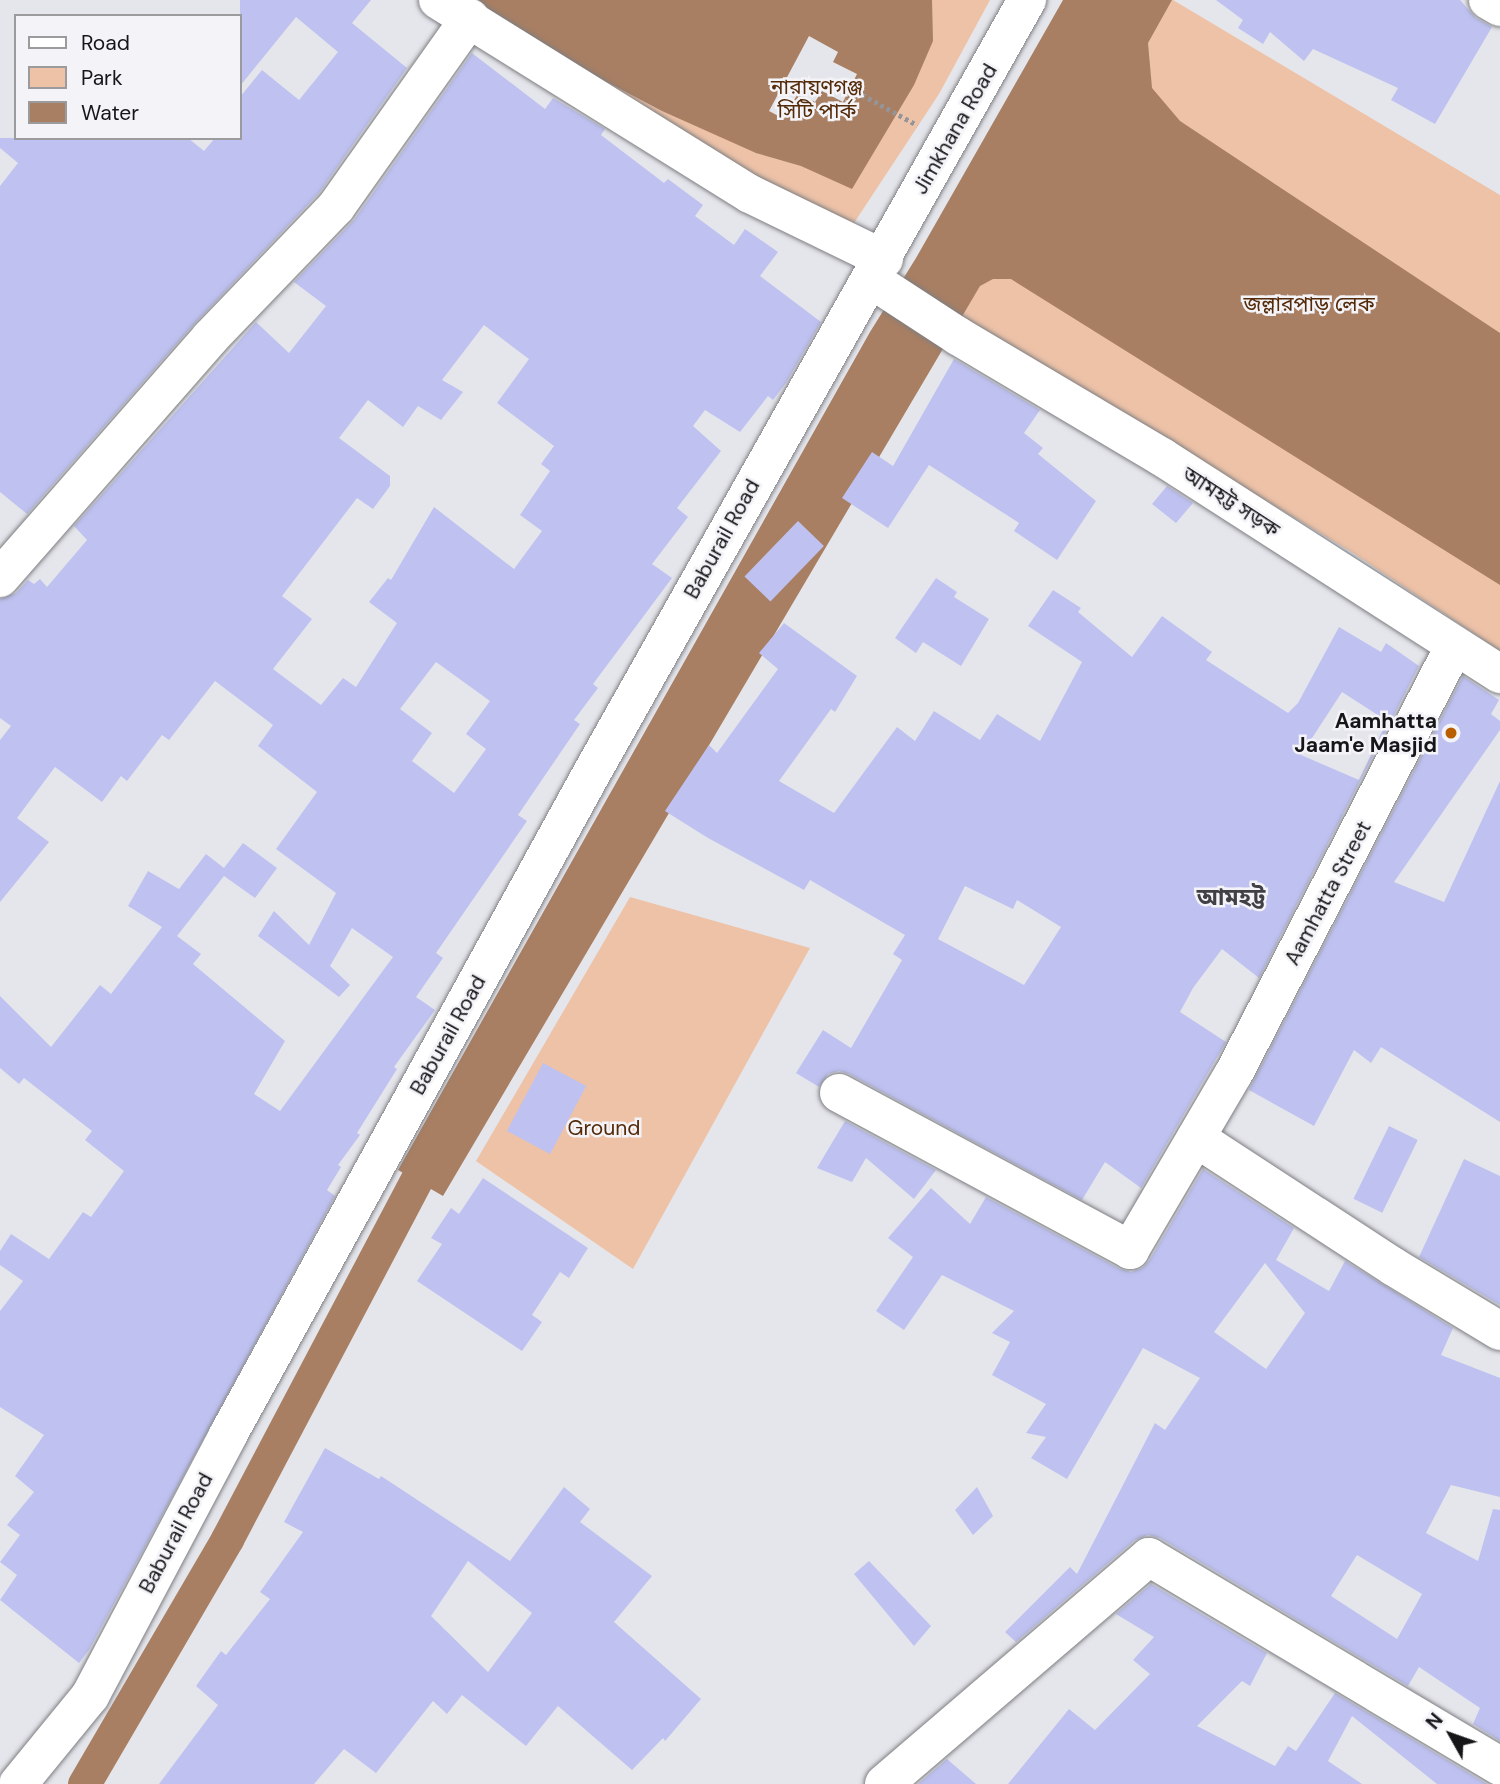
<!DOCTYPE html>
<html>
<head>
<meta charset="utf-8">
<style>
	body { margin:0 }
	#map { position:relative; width:1500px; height:1784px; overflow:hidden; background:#e5e6eb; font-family:"DM Sans","Noto Sans Bengali",sans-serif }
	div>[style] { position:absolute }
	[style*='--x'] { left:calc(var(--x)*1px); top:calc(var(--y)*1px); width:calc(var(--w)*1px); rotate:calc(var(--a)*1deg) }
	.green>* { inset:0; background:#edc2a7 }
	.water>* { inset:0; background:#a87f63 }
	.pier>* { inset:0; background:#e5e6eb }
	.canal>* { height:33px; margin:-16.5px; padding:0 16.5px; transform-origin:16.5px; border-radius:16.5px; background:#a87f63 }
	.building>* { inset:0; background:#bfc2f0; transform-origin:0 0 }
	.path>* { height:4.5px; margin-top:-2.25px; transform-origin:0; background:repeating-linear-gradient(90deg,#959599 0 3.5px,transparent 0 7px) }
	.roads { filter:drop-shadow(0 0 2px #7d7e82) drop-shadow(0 0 2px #7d7e82) }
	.minor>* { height:38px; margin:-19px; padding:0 19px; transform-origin:19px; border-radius:19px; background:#fff }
	.dots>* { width:19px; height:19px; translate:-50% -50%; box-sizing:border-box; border:4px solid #f3f3f8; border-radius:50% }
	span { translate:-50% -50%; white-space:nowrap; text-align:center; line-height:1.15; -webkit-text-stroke:5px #f3f3f8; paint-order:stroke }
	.park-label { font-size:21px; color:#542a08 }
	.street-label { font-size:21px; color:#161618 }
	.poi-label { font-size:21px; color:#161618; font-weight:700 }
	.right { translate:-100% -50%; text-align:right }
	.neighbourhood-label { font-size:23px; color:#414145; font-weight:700 }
	.legend { position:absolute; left:14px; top:14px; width:228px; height:126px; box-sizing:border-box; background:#f3f3f8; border:2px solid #9b9b9e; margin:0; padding:9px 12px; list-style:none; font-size:21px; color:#161618 }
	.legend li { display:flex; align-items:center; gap:14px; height:35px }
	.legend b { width:35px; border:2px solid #9b9b9e }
	.north { position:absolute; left:1416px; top:1700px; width:70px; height:70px; -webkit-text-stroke:5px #f3f3f8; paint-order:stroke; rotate:310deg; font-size:19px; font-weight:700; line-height:28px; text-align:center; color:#161618 }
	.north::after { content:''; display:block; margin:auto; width:24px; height:32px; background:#161618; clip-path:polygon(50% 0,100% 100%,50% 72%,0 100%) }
</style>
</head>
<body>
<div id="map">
	<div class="green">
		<i style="clip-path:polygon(449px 0,990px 0,939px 94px,854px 223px,719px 166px)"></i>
		<i style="clip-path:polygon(1142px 0,1173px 0,1500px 195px,1500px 651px,1353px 553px,953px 312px)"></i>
		<i style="clip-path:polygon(630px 897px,810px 948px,633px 1269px,476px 1161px)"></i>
	</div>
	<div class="water">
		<i style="clip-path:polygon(468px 0,932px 0,933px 41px,914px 85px,852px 189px,801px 166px,756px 153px,662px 111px,605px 81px)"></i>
		<i style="clip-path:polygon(1063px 0,1172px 0,1148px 43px,1152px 88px,1180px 121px,1500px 333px,1500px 585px,1011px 279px,993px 279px,980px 286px,443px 1196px,398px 1170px,870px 332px,916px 258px)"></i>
	</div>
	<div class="pier">
		<i style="clip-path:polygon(809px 36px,838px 52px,833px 62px,857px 74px,843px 102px,822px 91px,815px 102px,798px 93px,784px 119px,769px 111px)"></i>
	</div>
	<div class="canal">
		<i style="--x:84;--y:1784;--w:284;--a:-59.7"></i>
		<i style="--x:227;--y:1539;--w:406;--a:-62.2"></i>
	</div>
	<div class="building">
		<i style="clip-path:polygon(240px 0,371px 0,352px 23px,407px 68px,319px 193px,194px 324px,27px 514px,0 492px,0 186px,18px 163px,0 148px,0 138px,188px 138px,204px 151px,215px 138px,240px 138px,240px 97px,262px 70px,299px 100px,338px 52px,296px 17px,240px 86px)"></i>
		<i style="clip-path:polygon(1216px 0,1460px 0,1476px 18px,1492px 27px,1435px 124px,1391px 100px,1398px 88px,1313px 49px,1304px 61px,1270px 32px,1263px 44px,1238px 28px,1243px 20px)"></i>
		<i style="clip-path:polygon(evenodd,472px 53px,545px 109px,553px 98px,605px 129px,601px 135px,664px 183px,668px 179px,703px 205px,695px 216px,734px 245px,745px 229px,778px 252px,760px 276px,821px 322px,786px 383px,773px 400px,768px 396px,740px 432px,705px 410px,693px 426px,721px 451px,677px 508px,688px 517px,652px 564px,672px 578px,593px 684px,598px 688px,574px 720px,580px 724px,518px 815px,527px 821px,436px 953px,443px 958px,416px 997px,435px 1010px,394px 1067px,397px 1069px,357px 1133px,360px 1135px,338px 1165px,341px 1167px,327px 1190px,335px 1196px,89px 1650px,79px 1663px,0 1600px,17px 1575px,0 1562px,20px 1535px,7px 1525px,34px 1492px,15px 1476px,44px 1435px,0 1407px,0 1311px,23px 1281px,0 1265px,0 1251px,11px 1234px,49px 1259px,83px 1212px,91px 1217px,124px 1171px,85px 1140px,92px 1131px,24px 1078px,19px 1084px,0 1068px,0 996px,51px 1047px,100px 985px,111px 994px,162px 927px,128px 906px,148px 871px,179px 889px,206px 854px,224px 868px,243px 843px,277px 868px,255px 898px,224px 876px,177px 936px,201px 954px,193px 964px,285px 1041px,254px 1094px,280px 1111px,393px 957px,352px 928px,330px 966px,350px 985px,339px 997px,258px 936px,274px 911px,309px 945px,336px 893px,276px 849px,317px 792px,258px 746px,273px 725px,215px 681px,169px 740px,162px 735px,127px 781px,121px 776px,102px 802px,55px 767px,17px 818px,49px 842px,0 902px,0 740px,11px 726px,0 718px,0 599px,16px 593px,28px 580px,34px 584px,40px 579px,47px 587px,87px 540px,74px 526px,256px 322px,289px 353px,326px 306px,294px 282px,354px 220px,472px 53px,484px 325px,529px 359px,497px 403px,554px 446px,541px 464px,550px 471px,520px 515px,542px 531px,514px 569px,434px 507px,391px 580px,388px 578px,369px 602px,397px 623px,356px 687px,343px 678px,321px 705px,273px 669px,312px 619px,282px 596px,357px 498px,373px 509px,390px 486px,390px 476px,339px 438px,368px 400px,403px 427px,418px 406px,441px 420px,463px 392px,442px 380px,484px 325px,472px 53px,436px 662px,490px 701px,466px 734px,486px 749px,454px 793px,412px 761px,432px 733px,400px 709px,436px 662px)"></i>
		<i style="clip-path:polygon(954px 359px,1040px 410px,1024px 433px,1043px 448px,1038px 454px,1096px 501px,1057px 560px,1014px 531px,1019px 523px,929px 465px,888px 528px,842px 498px,872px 452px,893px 466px)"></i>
		<i style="clip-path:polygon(1167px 486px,1193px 503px,1176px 523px,1152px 504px)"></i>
		<i style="left:798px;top:521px;width:36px;height:77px;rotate:44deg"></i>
		<i style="clip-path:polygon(936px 578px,957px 592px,954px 597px,989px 619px,961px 666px,923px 642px,916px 653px,895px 638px)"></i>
		<i style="clip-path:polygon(evenodd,1053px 590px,1081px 608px,1078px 612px,1132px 657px,1162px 616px,1212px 652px,1206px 660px,1288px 713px,1298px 703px,1339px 627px,1381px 652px,1386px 643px,1419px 666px,1259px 978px,1222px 949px,1193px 988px,1180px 1012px,1226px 1042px,1141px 1188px,1105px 1162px,1082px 1200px,849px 1074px,839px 1071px,828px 1074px,819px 1087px,796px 1073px,823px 1030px,851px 1048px,902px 960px,893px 954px,905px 935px,810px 880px,804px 890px,708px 838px,665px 811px,709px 745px,717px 753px,778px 669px,759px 653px,784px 623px,857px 676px,835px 712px,831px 709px,779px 781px,834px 813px,897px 727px,915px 741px,934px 711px,980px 740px,997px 714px,1040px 741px,1082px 662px,1028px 626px,1053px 590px,1342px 692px,1387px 721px,1359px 780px,1301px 755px,1342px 692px,1053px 590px,965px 886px,1013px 909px,1017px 900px,1061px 927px,1024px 985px,938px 939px,965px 886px)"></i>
		<i style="clip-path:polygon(1463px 676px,1499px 700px,1491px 714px,1500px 721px,1500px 730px,1394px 882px,1444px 902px,1500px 781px,1500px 1122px,1381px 1047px,1371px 1063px,1354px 1050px,1314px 1126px,1249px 1090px)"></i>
		<i style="left:543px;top:1063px;width:49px;height:77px;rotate:28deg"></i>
		<i style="clip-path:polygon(845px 1121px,936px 1170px,914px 1199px,866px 1158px,852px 1182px,817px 1168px)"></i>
		<i style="left:1389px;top:1126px;width:32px;height:81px;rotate:26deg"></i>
		<i style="clip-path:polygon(1464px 1159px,1500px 1176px,1500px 1305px,1419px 1257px)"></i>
		<i style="clip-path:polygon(evenodd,1203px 1169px,1294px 1228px,1276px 1260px,1329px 1291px,1345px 1261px,1453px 1328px,1441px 1355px,1500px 1378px,1500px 1497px,1451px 1485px,1426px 1533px,1478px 1561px,1493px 1509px,1500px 1510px,1500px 1741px,1473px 1724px,1480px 1708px,1419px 1667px,1408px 1686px,1160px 1538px,1148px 1535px,1135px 1540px,1016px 1642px,1005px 1632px,1070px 1567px,1077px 1574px,1155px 1423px,1165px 1430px,1200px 1378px,1143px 1348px,1067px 1479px,1031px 1458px,1046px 1437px,1026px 1433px,1046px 1404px,992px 1375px,1010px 1342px,992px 1333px,1014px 1311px,942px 1275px,904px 1330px,876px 1311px,913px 1257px,888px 1238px,931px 1188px,970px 1224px,986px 1197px,1120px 1269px,1131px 1272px,1142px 1268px,1149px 1261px,1203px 1169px,1265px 1263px,1305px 1313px,1266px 1369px,1214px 1332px,1265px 1263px,1203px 1169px,1357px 1555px,1422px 1594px,1397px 1639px,1331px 1596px,1357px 1555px)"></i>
		<i style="clip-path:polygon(483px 1178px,588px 1248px,569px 1278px,560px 1272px,532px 1315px,542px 1322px,522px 1351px,417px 1281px,442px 1244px,431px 1238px,451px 1208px,459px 1214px)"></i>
		<i style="clip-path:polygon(evenodd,325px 1448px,379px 1479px,381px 1476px,510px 1561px,564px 1487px,590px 1509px,580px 1522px,652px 1576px,614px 1622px,701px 1699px,665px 1741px,663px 1738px,632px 1770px,558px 1706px,526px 1746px,462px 1695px,447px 1714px,433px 1701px,376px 1773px,344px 1749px,314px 1784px,159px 1784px,218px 1705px,196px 1686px,221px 1651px,226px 1655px,270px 1599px,260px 1592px,303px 1532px,284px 1522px,325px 1448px,468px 1561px,532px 1613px,488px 1672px,431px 1616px,468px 1561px)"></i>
		<i style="clip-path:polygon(977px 1487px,993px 1516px,973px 1535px,955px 1510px)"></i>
		<i style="clip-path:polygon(869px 1561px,931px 1626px,914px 1646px,854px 1574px)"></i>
		<i style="clip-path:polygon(1151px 1584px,1267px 1653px,1250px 1686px,1242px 1681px,1197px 1726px,1275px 1766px,1288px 1746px,1296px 1751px,1335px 1693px,1487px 1784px,1437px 1784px,1352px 1716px,1328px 1761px,1362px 1784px,1008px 1784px,1069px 1709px,1095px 1730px,1150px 1674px,1133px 1660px,1154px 1637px,1116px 1614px)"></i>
		<i style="clip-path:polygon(947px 1759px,976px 1784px,918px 1784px)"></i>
	</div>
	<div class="path">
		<i style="--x:850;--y:88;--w:77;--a:28.9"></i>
	</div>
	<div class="roads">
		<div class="minor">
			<i style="--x:438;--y:0;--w:367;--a:31.9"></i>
			<i style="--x:750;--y:194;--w:149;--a:25.9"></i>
			<i style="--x:1488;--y:0;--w:14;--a:30"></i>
			<i style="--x:872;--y:280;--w:103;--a:33.1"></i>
			<i style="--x:958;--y:336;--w:237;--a:30.7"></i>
			<i style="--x:1162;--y:457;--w:402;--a:32.7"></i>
			<i style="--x:0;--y:578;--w:319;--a:-48.8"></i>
			<i style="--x:210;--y:338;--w:182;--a:-46.1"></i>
			<i style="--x:336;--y:207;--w:232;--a:-54.7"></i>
			<i style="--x:839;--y:1093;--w:331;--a:28.3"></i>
			<i style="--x:1130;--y:1250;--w:205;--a:-59.6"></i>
			<i style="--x:1234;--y:1073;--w:480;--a:-62.7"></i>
			<i style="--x:1196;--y:1138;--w:236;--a:33.1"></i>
			<i style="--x:1394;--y:1267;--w:124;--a:31.1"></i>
			<i style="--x:18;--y:1784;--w:114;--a:-50.7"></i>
			<i style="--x:90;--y:1696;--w:295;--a:-62.1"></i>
			<i style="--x:228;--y:1435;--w:760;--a:-61.21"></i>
			<i style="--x:594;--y:769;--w:883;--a:-60.62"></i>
			<i style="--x:884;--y:1784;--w:349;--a:-40.6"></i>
			<i style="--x:1149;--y:1557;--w:409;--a:30.8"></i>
		</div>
	</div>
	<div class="dots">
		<i style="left:1451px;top:733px;background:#b85d00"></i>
	</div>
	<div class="park-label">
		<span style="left:817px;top:99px">নারায়ণগঞ্জ<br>সিটি পার্ক</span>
		<span style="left:1309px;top:304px">জল্লারপাড় লেক</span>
		<span style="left:604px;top:1128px">Ground</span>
	</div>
	<div class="street-label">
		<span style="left:955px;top:129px;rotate:-60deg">Jimkhana Road</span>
		<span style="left:1231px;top:502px;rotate:33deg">আমহট্ট সড়ক</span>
		<span style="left:722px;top:539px;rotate:-61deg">Baburail Road</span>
		<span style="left:1328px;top:893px;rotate:-62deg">Aamhatta Street</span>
		<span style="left:448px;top:1035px;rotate:-61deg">Baburail Road</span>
		<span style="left:176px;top:1533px;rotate:-62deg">Baburail Road</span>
	</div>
	<div class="poi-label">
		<span class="right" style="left:1437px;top:733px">Aamhatta<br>Jaam'e Masjid</span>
	</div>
	<div class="neighbourhood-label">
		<span style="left:1231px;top:897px">আমহট্ট</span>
	</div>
	<ul class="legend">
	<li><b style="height:9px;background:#fff"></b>Road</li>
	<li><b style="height:19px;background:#edc2a7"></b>Park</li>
	<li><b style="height:19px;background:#a87f63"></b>Water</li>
	</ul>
	<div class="north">N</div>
</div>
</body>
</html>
